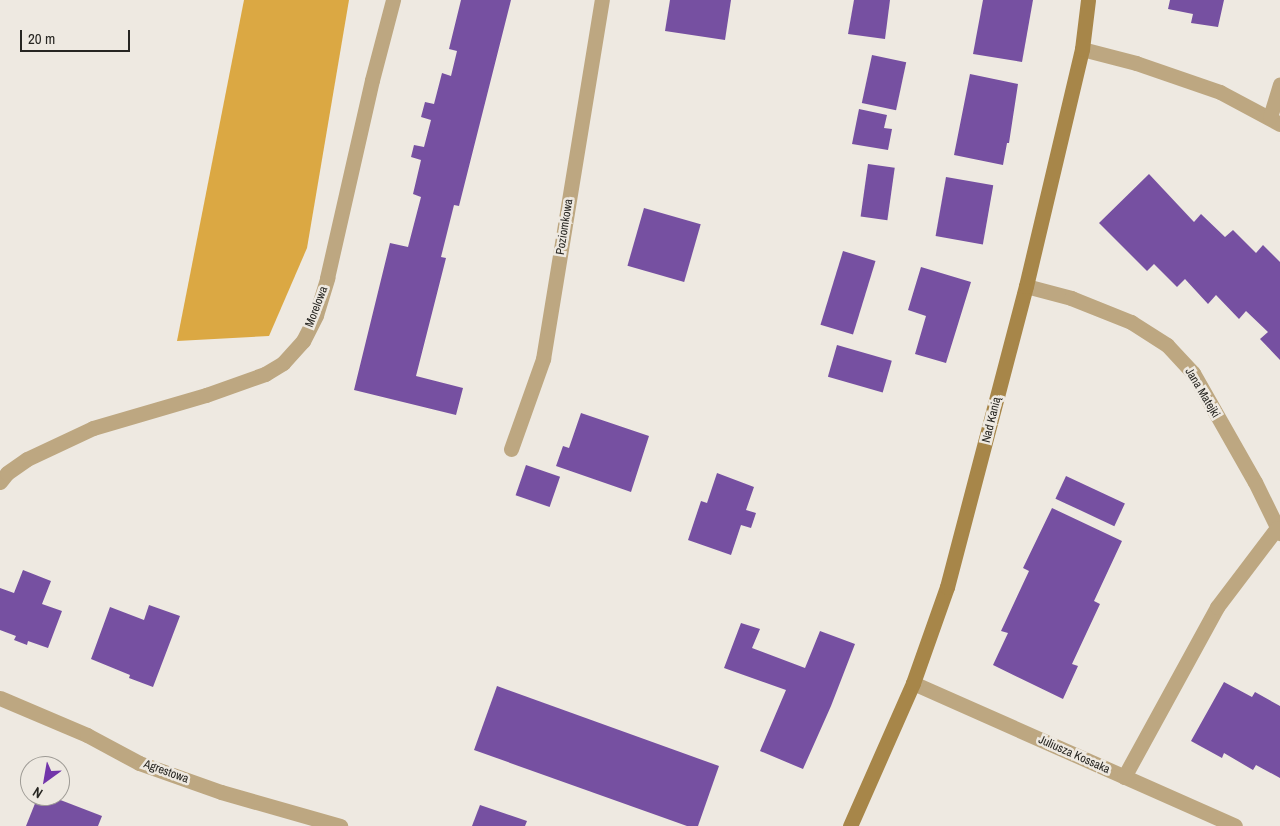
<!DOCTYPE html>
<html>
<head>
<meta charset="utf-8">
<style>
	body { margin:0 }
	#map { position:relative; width:1280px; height:826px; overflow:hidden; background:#eee9e1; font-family:"Archivo Narrow",sans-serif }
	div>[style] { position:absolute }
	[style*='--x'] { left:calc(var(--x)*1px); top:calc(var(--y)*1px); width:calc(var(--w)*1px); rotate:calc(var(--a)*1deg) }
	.forest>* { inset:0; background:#dba843 }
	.building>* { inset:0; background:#7650a1; transform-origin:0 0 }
	.street>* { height:15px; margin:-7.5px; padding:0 7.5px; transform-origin:7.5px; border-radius:7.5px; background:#bda781 }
	.secondary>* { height:15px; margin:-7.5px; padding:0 7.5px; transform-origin:7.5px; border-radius:7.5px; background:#a78649 }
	span { translate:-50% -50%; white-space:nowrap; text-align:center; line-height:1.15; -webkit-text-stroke:5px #eee9e1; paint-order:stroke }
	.street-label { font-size:12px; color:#272622 }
	.north { position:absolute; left:20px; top:756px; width:50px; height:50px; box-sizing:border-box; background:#eee9e1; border:1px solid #9e9b95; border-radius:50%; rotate:212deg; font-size:14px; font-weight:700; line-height:20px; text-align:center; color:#272622 }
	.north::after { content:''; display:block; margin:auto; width:18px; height:22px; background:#7235aa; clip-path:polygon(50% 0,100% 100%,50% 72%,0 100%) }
	.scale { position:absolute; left:20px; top:30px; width:110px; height:22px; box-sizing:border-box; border:2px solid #272622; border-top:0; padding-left:6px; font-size:15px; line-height:18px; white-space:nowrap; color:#272622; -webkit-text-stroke:4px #eee9e1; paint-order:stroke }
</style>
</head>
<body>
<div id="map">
	<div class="forest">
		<i style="clip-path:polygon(244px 0,349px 0,307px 248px,269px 336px,177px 341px)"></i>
	</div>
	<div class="building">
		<i style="clip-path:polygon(461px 0,511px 0,459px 206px,454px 205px,441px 257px,446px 258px,416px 376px,463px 388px,456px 415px,354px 390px,390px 243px,408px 247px,421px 197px,413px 194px,421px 160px,411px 157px,414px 145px,424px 147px,431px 120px,421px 117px,425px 102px,434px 104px,442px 73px,451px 76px,457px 51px,449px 49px)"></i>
		<i style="clip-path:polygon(670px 0,731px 0,725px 40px,665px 31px)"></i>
		<i style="clip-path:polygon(854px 0,890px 0,885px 39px,848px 34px)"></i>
		<i style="clip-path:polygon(983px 0,1033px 0,1022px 62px,973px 54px)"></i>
		<i style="clip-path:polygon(1170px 0,1224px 0,1218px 27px,1191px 23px,1193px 14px,1168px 9px)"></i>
		<i style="left:872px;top:55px;width:35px;height:49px;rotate:12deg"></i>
		<i style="clip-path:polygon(970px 74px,1018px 84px,1009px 143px,1007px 143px,1003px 165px,954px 155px)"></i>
		<i style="clip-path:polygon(859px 109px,887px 115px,884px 128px,892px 129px,888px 150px,852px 144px)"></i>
		<i style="left:868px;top:164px;width:27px;height:53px;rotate:8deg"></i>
		<i style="clip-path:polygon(1149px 174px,1194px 222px,1201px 214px,1225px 237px,1233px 230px,1256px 253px,1263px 245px,1280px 262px,1280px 360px,1260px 339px,1268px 332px,1246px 311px,1239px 319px,1216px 295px,1208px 304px,1185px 279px,1177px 287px,1154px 264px,1147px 271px,1099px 223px)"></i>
		<i style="left:946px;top:177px;width:48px;height:60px;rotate:10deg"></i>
		<i style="left:644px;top:208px;width:59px;height:60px;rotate:16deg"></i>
		<i style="left:843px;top:251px;width:34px;height:77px;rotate:17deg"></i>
		<i style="clip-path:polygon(921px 267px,971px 282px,946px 363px,915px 354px,926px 316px,908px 310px)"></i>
		<i style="left:837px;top:345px;width:57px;height:33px;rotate:16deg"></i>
		<i style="clip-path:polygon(581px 413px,649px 436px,631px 492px,556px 466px,563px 446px,569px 448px)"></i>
		<i style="left:526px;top:465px;width:36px;height:32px;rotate:19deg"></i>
		<i style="clip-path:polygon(717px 473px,754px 487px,746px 510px,756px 513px,751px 528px,741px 525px,731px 555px,688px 540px,701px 501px,707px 503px)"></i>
		<i style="left:1066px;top:476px;width:65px;height:25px;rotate:25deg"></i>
		<i style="clip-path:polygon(1052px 508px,1122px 541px,1094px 601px,1100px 604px,1072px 664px,1078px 666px,1063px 699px,993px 665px,1008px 633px,1001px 631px,1029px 571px,1023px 568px)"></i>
		<i style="clip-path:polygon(23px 570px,51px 581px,42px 604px,62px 611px,48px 648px,28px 641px,27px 645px,14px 640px,16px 636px,0 630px,0 588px,14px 593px)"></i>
		<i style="clip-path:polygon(149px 605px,180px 616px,153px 687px,129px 678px,130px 675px,91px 659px,110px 607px,144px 620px)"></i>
		<i style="clip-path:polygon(741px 623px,760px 629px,752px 648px,805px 668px,820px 631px,855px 644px,831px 706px,803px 769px,760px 751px,786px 690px,724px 668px)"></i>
		<i style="clip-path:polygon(1224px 682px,1252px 697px,1255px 692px,1280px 706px,1280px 778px,1256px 765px,1253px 770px,1224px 753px,1222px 758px,1191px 741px)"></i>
		<i style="clip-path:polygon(497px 686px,719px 766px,698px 826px,687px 826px,474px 750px)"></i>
		<i style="clip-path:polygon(38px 796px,50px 796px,102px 816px,98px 826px,26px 826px)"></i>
		<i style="clip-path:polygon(480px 805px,527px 821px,525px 826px,472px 826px)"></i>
	</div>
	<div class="street">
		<i style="--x:1082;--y:49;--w:56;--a:14.5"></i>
		<i style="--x:1136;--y:63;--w:89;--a:19"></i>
		<i style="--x:1220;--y:92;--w:68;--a:28.1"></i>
		<i style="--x:1270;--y:117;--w:34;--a:-73"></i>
		<i style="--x:1026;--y:286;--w:47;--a:14.9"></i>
		<i style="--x:1071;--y:298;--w:65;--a:21.8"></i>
		<i style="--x:1131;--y:322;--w:43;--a:32.6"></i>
		<i style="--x:1167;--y:345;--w:38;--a:47"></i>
		<i style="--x:1193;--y:373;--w:125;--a:60.4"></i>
		<i style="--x:1255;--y:482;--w:57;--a:63.9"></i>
		<i style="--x:511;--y:449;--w:96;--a:-70.4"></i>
		<i style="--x:543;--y:359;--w:364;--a:-80.7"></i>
		<i style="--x:0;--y:482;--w:11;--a:-52"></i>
		<i style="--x:7;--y:473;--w:24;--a:-35"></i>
		<i style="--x:27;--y:459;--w:73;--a:-25.2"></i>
		<i style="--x:93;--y:428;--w:118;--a:-16.3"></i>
		<i style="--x:206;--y:395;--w:63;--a:-19.6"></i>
		<i style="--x:265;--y:374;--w:21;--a:-31"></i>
		<i style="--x:283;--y:363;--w:30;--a:-48"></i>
		<i style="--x:303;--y:341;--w:29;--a:-63"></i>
		<i style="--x:316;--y:315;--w:39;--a:-73"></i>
		<i style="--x:327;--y:278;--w:203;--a:-77.2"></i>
		<i style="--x:372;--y:80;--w:83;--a:-75.3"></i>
		<i style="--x:913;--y:683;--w:352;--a:23.9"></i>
		<i style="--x:0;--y:698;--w:95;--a:23"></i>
		<i style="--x:87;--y:735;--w:59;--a:28.3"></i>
		<i style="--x:139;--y:763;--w:87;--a:19.5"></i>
		<i style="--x:221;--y:792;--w:124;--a:15.9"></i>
		<i style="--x:1124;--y:777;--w:194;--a:-61.3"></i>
		<i style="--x:1217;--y:607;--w:99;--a:-52.8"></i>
	</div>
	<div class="secondary">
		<i style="--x:850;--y:826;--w:156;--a:-66.2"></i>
		<i style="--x:913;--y:683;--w:102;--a:-70.5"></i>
		<i style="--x:947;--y:587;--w:311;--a:-75.3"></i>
		<i style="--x:1026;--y:286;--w:244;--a:-76.7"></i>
		<i style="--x:1082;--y:49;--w:49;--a:-83"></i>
	</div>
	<div class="street-label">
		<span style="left:565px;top:227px;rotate:-81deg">Poziomkowa</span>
		<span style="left:317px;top:307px;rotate:-69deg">Morelowa</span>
		<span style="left:1202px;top:393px;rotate:59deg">Jana Matejki</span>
		<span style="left:992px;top:420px;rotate:-76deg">Nad Kanią</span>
		<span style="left:1074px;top:755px;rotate:24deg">Juliusza Kossaka</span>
		<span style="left:166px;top:772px;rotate:20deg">Agrestowa</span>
	</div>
	<div class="north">N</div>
	<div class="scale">20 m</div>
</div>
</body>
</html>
